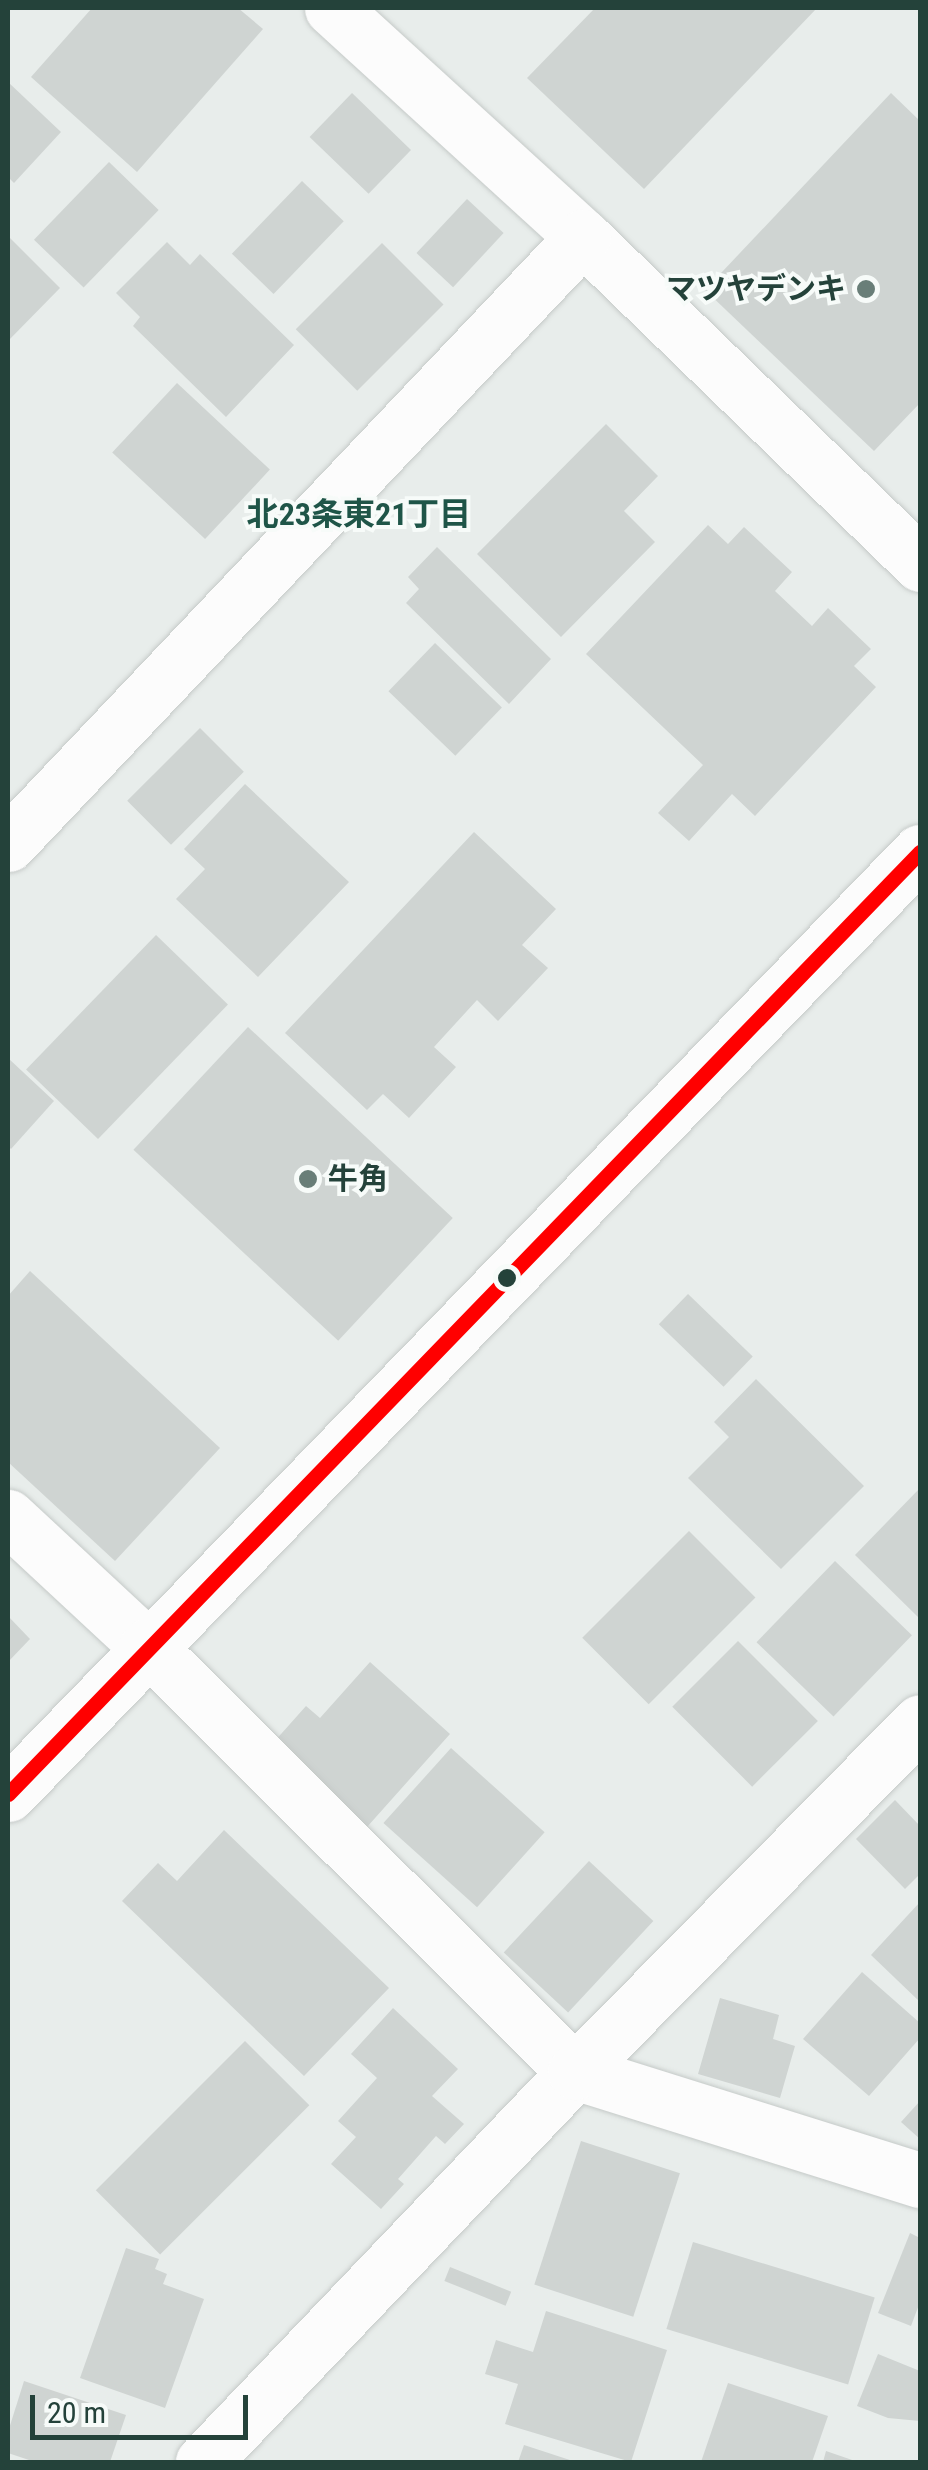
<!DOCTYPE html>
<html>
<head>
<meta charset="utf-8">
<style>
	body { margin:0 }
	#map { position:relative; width:928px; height:2470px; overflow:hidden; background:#e8edeb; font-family:"Roboto Condensed","Noto Sans JP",sans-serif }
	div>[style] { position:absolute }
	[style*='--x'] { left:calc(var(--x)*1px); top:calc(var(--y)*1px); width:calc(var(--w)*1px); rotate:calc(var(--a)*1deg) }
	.building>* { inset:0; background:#cfd4d2; transform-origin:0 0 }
	.roads { filter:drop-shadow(0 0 2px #c5cac8) drop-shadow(0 0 2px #c5cac8) }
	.minor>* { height:55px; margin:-27.5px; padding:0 27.5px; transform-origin:27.5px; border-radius:27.5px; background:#fcfcfc }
	.bus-1>* { height:15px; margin:-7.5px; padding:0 7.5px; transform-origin:7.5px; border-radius:7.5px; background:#f00 }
	.dots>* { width:28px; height:28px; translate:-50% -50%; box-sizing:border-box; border:5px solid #f7fbf9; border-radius:50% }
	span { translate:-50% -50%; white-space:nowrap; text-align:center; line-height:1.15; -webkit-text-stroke:8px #f7fbf9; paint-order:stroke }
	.poi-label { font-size:30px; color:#24423a; font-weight:700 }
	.right { translate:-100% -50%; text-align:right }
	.left { translate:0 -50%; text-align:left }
	.neighbourhood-label { font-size:32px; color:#1f5548; font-weight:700 }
	.frame { position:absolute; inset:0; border:10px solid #24423a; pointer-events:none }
	.scale { position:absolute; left:30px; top:2395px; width:218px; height:45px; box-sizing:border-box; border:5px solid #24423a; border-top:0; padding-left:12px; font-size:30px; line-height:35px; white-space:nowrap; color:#24423a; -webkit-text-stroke:8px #f7fbf9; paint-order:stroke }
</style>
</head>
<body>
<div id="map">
	<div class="building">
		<i style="clip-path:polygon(92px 8px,238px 8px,263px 29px,137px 172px,31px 77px)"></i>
		<i style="clip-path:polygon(595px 8px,817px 8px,644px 189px,527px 78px)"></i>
		<i style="clip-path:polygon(8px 82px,61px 132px,14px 183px,8px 177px)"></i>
		<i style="left:352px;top:93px;width:82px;height:61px;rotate:44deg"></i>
		<i style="clip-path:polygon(891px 93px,920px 121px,920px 403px,874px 451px,705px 290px)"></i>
		<i style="left:109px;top:162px;width:69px;height:108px;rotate:44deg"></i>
		<i style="left:302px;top:181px;width:58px;height:101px;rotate:44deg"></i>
		<i style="left:467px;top:199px;width:50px;height:74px;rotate:43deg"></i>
		<i style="clip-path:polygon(8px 236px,60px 288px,8px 341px)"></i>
		<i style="clip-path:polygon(167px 242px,190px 265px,200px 254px,294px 345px,226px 417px,133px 326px,140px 317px,116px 293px)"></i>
		<i style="left:382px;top:243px;width:87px;height:122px;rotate:45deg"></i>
		<i style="left:177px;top:383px;width:127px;height:95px;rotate:43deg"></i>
		<i style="clip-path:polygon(606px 424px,658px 476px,624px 511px,655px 542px,561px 637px,477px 554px)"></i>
		<i style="clip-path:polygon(708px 525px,728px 544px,744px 527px,792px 572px,775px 591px,812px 626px,828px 608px,871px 649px,854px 666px,876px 687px,755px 816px,732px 794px,689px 841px,658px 813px,703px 765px,586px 654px)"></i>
		<i style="clip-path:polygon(437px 547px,551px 659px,509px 704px,406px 603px,419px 589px,408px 577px)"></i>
		<i style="left:435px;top:643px;width:93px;height:67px;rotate:44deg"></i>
		<i style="left:200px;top:728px;width:62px;height:103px;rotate:45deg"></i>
		<i style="clip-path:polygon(245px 784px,349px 882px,258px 977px,176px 899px,205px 869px,184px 849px)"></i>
		<i style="clip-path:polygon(474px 832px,556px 909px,522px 945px,548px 968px,498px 1021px,477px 1000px,434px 1047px,456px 1067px,409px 1118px,383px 1094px,367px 1110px,285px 1033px)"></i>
		<i style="left:156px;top:935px;width:100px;height:187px;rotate:44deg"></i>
		<i style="left:248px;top:1027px;width:280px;height:168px;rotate:43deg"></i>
		<i style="clip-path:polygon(8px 1058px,54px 1101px,11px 1149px,8px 1146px)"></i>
		<i style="clip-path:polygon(30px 1271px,220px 1448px,115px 1561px,8px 1462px,8px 1296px)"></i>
		<i style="left:688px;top:1294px;width:90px;height:42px;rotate:44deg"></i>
		<i style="clip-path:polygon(756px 1379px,864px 1486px,781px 1569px,688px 1478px,729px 1437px,714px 1422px)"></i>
		<i style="clip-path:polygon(920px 1488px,920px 1619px,855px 1555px)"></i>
		<i style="left:689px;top:1531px;width:94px;height:151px;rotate:45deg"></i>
		<i style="left:835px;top:1561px;width:107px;height:113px;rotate:44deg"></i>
		<i style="clip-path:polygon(8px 1616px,30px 1639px,8px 1662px)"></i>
		<i style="left:738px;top:1641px;width:113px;height:93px;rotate:45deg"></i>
		<i style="clip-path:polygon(370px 1662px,450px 1734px,359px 1836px,265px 1752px,306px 1706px,320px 1718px)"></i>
		<i style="left:451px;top:1748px;width:126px;height:101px;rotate:42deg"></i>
		<i style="clip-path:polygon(895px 1800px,920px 1826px,920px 1874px,905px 1889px,856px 1839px)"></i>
		<i style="clip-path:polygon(224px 1830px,389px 1988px,304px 2076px,122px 1901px,158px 1863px,177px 1881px)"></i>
		<i style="left:589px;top:1861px;width:88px;height:125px;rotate:43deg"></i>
		<i style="clip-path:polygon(920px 1902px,920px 2002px,871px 1955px)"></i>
		<i style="clip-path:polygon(862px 1972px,920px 2023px,920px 2038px,869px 2096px,803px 2039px)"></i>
		<i style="clip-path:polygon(720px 1998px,779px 2015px,773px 2039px,795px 2046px,780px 2098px,698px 2074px)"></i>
		<i style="clip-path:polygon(393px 2008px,458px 2069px,432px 2096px,464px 2124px,445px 2144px,436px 2136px,398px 2179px,404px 2184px,381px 2209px,331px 2164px,356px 2137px,338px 2121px,377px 2078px,351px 2054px)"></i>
		<i style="left:245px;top:2041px;width:91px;height:211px;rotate:45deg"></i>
		<i style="clip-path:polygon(920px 2101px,920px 2139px,901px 2122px)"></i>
		<i style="left:581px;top:2141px;width:104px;height:151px;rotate:18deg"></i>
		<i style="clip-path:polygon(910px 2233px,920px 2238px,920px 2302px,911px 2326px,878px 2313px)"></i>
		<i style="left:693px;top:2242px;width:190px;height:91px;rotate:17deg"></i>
		<i style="clip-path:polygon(126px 2248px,159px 2259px,155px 2269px,167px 2274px,163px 2284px,204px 2299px,165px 2408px,80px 2378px)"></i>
		<i style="left:450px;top:2267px;width:66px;height:15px;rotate:22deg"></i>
		<i style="clip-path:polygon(546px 2311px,667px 2350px,631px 2462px,505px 2424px,518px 2384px,485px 2374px,496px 2340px,533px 2352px)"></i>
		<i style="clip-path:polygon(878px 2354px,920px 2371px,920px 2421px,888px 2418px,857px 2406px)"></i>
		<i style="clip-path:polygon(24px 2381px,126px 2415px,110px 2462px,35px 2462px,8px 2453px,8px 2432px)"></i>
		<i style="clip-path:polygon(728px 2383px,828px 2416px,812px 2462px,701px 2462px)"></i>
		<i style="clip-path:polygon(524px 2445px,576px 2462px,518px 2462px)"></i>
		<i style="clip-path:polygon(826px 2451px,858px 2462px,823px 2462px)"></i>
	</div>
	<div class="roads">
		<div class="minor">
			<i style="--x:332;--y:8;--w:340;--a:42.4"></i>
			<i style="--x:583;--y:237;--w:470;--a:44.1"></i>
			<i style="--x:8;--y:844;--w:836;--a:-46.55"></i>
			<i style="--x:8;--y:1517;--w:190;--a:42.9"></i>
			<i style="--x:147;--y:1646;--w:604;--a:44.87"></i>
			<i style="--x:575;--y:2072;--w:362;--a:17.4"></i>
			<i style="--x:8;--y:1794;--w:1311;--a:-45.93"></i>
			<i style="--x:203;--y:2462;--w:539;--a:-46.35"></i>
			<i style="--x:575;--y:2072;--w:491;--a:-45.4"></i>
		</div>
	</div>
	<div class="bus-1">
		<i style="--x:8;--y:1794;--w:1311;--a:-45.93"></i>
	</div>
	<div class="dots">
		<i style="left:866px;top:289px;background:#697e78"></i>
		<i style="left:308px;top:1179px;background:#697e78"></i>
		<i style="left:507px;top:1278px;background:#24423a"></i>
	</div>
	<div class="poi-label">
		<span class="right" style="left:846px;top:289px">マツヤデンキ</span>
		<span class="left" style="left:328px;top:1179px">牛角</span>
	</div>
	<div class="neighbourhood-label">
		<span style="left:359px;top:514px">北23条東21丁目</span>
	</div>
	<div class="frame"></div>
	<div class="scale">20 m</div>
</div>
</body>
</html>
